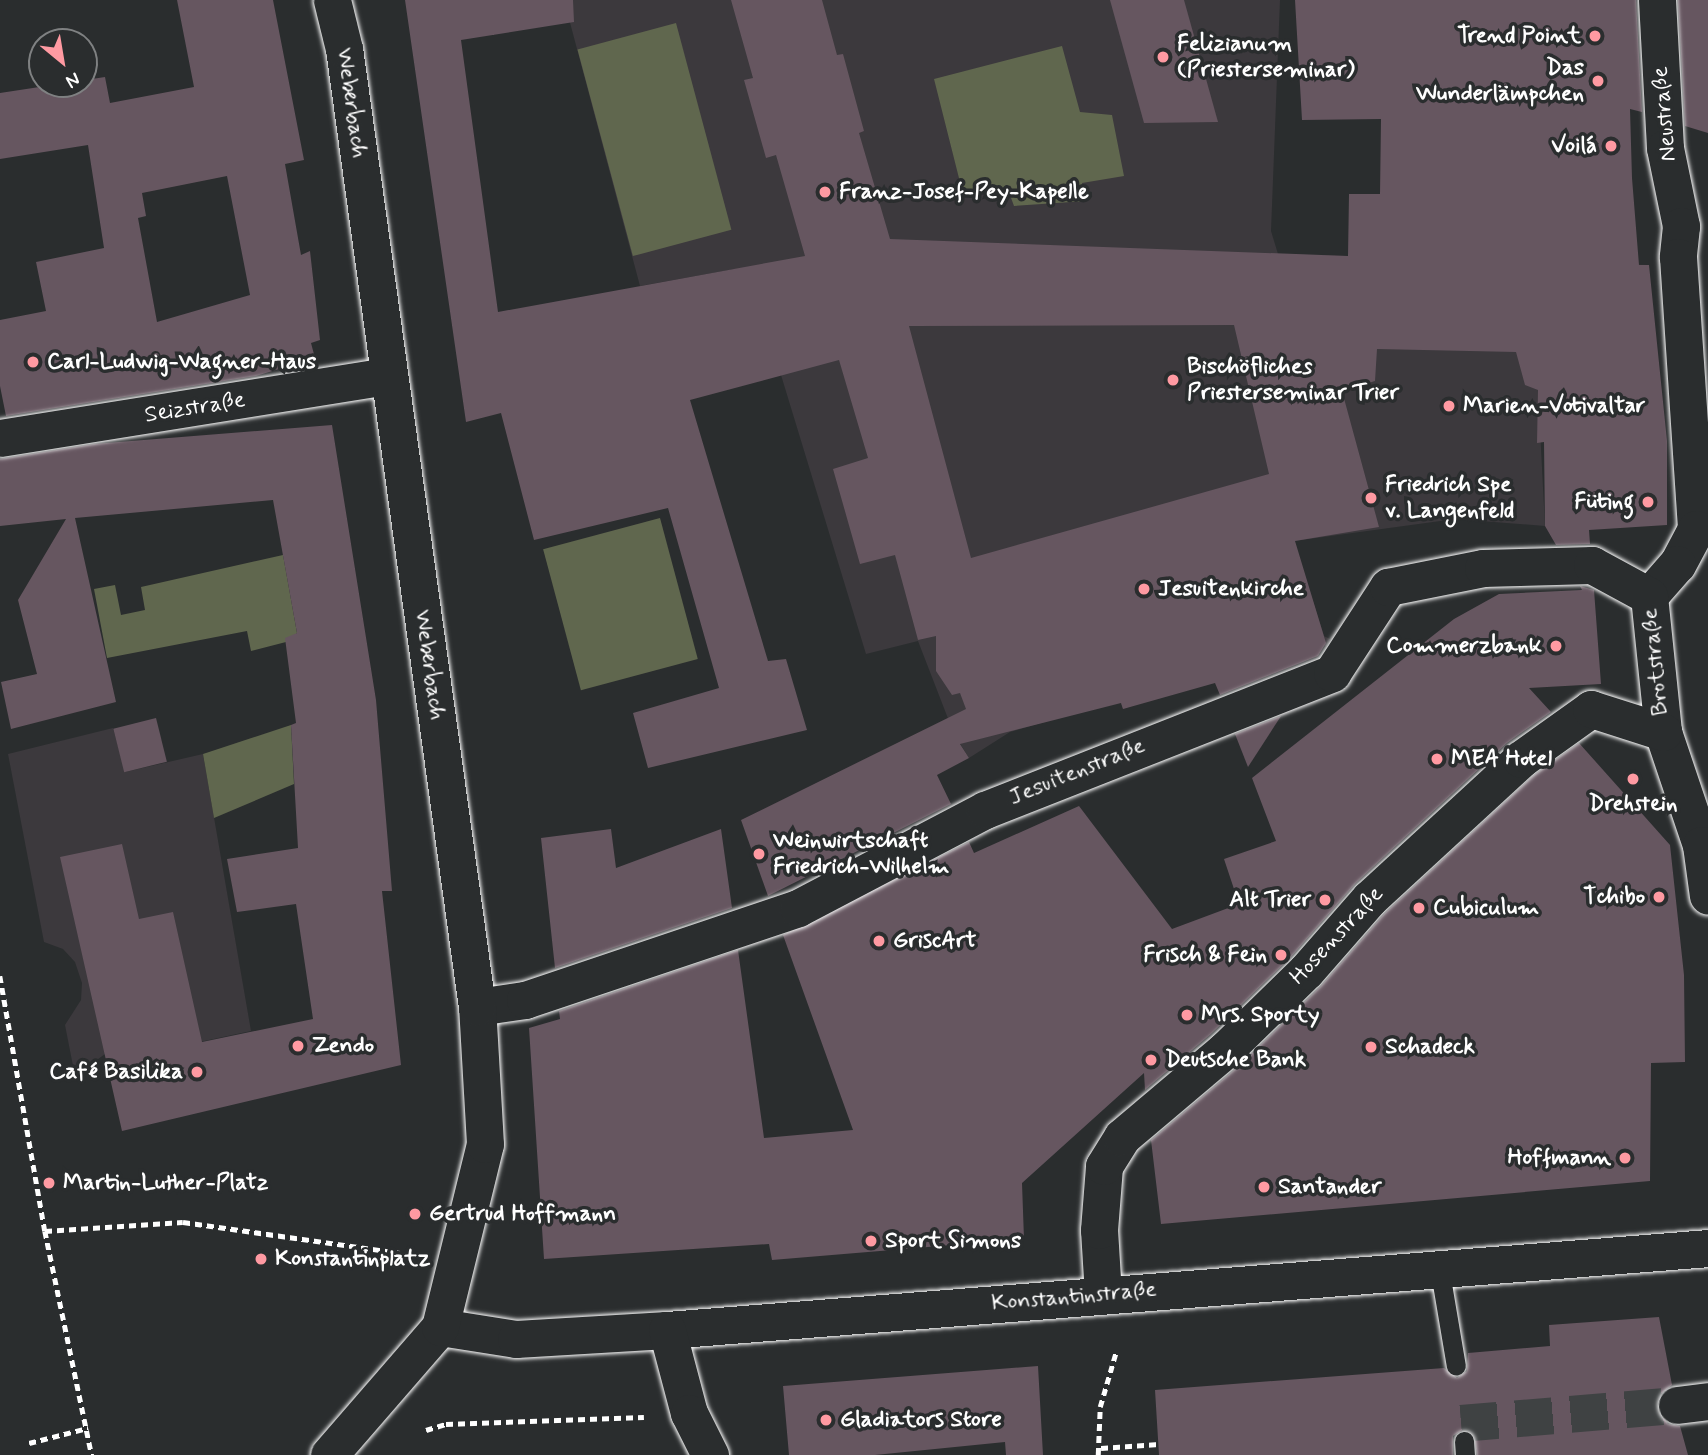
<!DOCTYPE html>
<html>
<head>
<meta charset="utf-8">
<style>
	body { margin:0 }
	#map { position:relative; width:1708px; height:1455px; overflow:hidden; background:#2a2d2e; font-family:Mynerve,sans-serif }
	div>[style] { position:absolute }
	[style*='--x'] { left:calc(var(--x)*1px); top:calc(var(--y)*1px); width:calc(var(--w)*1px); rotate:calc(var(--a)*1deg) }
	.built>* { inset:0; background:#3c393d }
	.green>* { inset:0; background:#60674e; transform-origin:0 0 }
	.building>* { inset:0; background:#665660; transform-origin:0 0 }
	.street-tunnel>* { height:37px; margin-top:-18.5px; transform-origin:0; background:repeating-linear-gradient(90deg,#3f4243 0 37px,transparent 0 55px) }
	.path>* { height:4.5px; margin-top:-2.25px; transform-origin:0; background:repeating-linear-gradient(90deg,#fff 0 7px,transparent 0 12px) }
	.roads { filter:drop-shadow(0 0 2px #fff) drop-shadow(0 0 2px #fff) }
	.lane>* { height:19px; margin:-9.5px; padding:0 9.5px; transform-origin:9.5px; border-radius:9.5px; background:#2a2d2e }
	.street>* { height:37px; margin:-18.5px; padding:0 18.5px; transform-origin:18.5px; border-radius:18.5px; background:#2a2d2e }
	.dots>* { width:19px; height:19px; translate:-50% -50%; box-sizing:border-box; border:4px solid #2a2d2e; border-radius:50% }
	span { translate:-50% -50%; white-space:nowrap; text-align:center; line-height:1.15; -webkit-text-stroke:7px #2a2d2e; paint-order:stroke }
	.poi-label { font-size:23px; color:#fff; font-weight:700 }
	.right { translate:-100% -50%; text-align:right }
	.left { translate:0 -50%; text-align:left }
	.street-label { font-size:23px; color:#fff }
	.north { position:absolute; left:28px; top:28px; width:70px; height:70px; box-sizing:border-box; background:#2a2d2e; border:2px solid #7f8182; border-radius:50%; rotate:150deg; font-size:19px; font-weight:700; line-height:28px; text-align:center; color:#fff }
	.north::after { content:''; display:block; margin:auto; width:24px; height:32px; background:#ff9aa2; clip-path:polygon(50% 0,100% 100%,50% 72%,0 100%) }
</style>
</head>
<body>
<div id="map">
	<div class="built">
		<i style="clip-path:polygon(564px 0,1280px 0,1271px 231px,1278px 254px,1649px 265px,1547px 389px,1538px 390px,1545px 526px,1455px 519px,1294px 541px,1324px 636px,1330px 639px,1326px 646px,1319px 643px,1123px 709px,1120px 700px,1010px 732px,969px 758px,954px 734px,918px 641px,866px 654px,781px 375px,735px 269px,640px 286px)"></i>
		<i style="clip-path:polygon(113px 728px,125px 772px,203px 754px,251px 1031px,134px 1056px,105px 1054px,75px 1076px,65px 1025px,81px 1000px,82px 983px,75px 962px,63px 949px,44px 942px,8px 754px)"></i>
	</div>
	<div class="green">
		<i style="left:676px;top:23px;width:214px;height:102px;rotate:75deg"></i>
		<i style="clip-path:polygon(1062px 46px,1080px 112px,1112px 115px,1124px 176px,1082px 183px,1086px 201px,1014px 206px,1007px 187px,963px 194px,934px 79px)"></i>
		<i style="left:660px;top:518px;width:146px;height:121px;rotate:75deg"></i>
		<i style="clip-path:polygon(283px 555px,297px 633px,286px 642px,251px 651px,247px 631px,107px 658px,94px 589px,115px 585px,121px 615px,145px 610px,141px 587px)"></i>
		<i style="clip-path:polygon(291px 725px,294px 784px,214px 818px,203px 754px)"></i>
	</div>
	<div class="building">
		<i style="clip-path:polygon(evenodd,177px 0,273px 0,304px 160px,285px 164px,301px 255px,310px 251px,320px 340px,311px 343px,315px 358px,256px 376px,6px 416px,0 386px,0 320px,46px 311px,36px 262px,104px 248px,88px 145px,0 159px,0 93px,105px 77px,110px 103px,194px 87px,177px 0,227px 176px,250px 295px,157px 322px,138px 218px,146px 216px,142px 193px,227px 176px)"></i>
		<i style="clip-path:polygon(evenodd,405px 0,573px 0,574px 22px,461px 40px,498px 312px,805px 256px,776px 155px,766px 158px,744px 80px,753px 78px,731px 0,822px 0,837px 55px,843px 54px,864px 131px,859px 133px,890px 239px,1348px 256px,1349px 194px,1380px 194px,1381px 119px,1302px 120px,1295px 0,1636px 0,1642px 112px,1630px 109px,1632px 178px,1639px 265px,1649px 265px,1667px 441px,1667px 525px,1589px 530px,1590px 544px,1556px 545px,1545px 526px,1544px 442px,1537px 443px,1538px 390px,1525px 385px,1516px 352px,1377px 349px,1375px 381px,1342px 391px,1379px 527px,1295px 541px,1326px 643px,1318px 656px,1220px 695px,1215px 683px,1123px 709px,1121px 703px,960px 744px,969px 758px,937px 775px,951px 804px,768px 896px,741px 820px,966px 709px,960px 693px,952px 695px,936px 671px,936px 636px,918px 640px,895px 555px,860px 564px,833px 469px,868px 458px,839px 360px,690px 400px,768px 661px,786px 659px,807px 730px,648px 768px,633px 713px,719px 688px,668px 508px,534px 540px,501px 413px,466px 422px,405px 0,1234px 325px,1269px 474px,971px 558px,909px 326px,1234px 325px)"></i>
		<i style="clip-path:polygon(1110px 0,1184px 0,1218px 122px,1144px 123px)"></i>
		<i style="clip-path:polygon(1678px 0,1708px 0,1708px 133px,1685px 126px)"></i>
		<i style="clip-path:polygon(332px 425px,376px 700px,392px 891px,382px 891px,401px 1065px,122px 1131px,60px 857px,122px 844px,139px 919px,173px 912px,202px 1042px,313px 1019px,296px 904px,237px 912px,227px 859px,298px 848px,291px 725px,296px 723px,285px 638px,297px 633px,273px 500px,75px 518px,116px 702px,11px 729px,1px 682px,37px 674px,18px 600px,66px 519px,0 526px,0 459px,94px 444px)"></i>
		<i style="clip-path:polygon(1580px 586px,1594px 590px,1601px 684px,1529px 688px,1551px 712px,1507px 743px,1356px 883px,1291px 957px,1211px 1034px,1145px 1090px,1144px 1073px,1022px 1183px,1024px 1239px,772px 1260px,769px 1244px,544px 1259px,529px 1028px,560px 1019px,559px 1011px,738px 950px,764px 1138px,853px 1130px,783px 935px,969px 842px,974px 853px,1079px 806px,1172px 929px,1239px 904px,1224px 859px,1276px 841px,1252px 778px,1454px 619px,1499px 594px,1582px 590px)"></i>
		<i style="clip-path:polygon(1281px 716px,1248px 767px,1235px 734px)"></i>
		<i style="left:156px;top:718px;width:45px;height:44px;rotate:76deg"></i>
		<i style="clip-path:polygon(1579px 743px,1670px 845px,1684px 975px,1685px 1062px,1651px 1063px,1650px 1181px,1161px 1224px,1151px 1140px,1240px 1065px,1321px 986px,1385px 913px,1534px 775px)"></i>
		<i style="clip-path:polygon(611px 829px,616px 868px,721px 829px,732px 908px,555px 968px,541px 838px)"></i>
		<i style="clip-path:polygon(1659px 1317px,1672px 1385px,1658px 1396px,1656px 1408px,1668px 1424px,1680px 1426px,1688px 1455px,1477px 1455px,1474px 1435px,1464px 1429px,1453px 1436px,1453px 1455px,1159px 1455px,1155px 1390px,1444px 1368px,1457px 1378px,1467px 1371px,1468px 1353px,1550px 1346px,1549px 1325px)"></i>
		<i style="clip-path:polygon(1038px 1366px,1043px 1455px,1006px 1455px,1005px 1442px,875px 1455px,789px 1455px,783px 1386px)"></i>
	</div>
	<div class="street-tunnel">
		<i style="--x:1461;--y:1423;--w:217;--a:-4.8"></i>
	</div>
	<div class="path">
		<i style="--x:0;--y:976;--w:259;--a:80"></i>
		<i style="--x:45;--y:1231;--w:229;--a:78.2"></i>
		<i style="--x:45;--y:1231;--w:138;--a:-3.7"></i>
		<i style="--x:183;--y:1222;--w:219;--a:8.1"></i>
		<i style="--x:426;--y:1430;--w:21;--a:-17"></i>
		<i style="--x:446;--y:1424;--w:198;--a:-2"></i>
		<i style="--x:29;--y:1443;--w:61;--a:-14.3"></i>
		<i style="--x:1101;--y:1448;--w:58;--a:-3.9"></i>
		<i style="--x:1098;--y:1455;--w:48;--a:-87.6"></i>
		<i style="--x:1100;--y:1407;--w:57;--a:-73.8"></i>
	</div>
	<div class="roads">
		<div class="lane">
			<i style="--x:1439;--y:1266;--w:101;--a:80.4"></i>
			<i style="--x:1464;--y:1441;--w:14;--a:86"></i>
		</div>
		<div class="street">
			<i style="--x:1657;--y:0;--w:148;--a:86.9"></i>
			<i style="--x:1665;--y:148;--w:80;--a:78.4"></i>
			<i style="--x:1681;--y:226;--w:31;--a:96"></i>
			<i style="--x:1678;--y:257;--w:273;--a:86.2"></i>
			<i style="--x:1696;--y:529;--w:40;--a:118"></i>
			<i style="--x:1677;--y:564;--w:43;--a:131.2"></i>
			<i style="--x:1649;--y:596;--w:137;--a:84.1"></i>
			<i style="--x:1663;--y:732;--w:119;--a:71.4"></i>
			<i style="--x:1701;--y:845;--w:51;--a:82.2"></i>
			<i style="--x:0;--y:438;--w:394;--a:-9.1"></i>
			<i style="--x:477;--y:1007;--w:49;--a:-8.3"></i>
			<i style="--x:525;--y:1000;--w:288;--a:-18.6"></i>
			<i style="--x:798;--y:908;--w:211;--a:-27.7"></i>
			<i style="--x:985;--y:810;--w:373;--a:-21.5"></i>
			<i style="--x:1332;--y:673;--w:103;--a:-56.9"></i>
			<i style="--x:1388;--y:587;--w:97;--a:-11.3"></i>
			<i style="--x:1483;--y:568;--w:109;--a:-1.6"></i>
			<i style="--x:1592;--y:565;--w:65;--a:28.5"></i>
			<i style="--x:1103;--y:1295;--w:65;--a:-93.5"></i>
			<i style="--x:1099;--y:1230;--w:64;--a:-85.5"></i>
			<i style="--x:1104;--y:1166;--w:34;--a:-58"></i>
			<i style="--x:1122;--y:1137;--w:135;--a:-40.2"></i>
			<i style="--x:1225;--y:1050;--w:113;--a:-44.3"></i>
			<i style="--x:1306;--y:971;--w:97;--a:-48.8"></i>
			<i style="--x:1370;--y:898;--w:205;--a:-42.6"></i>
			<i style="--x:1521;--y:759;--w:86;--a:-35.5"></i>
			<i style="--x:1591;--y:709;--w:76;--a:17.7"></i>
			<i style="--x:440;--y:1327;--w:77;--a:9"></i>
			<i style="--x:516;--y:1339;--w:151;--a:-3.4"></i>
			<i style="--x:667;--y:1330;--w:1044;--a:-4.5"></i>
			<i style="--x:667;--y:1330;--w:86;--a:75.2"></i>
			<i style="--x:689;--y:1413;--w:47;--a:63.4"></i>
			<i style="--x:1677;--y:1405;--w:31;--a:-7"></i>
			<i style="--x:329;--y:1455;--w:169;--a:-49.1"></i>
			<i style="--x:440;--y:1327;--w:188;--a:-76.2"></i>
			<i style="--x:485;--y:1144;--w:137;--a:-93.3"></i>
			<i style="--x:477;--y:1007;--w:967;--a:-97.9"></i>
			<i style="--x:344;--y:49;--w:50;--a:-103.8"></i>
		</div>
	</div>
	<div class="dots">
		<i style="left:1595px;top:36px;background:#ff9aa2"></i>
		<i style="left:1163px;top:57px;background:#ff9aa2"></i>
		<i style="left:1598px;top:81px;background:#ff9aa2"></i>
		<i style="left:1611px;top:146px;background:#ff9aa2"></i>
		<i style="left:825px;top:192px;background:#ff9aa2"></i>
		<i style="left:33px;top:362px;background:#ff9aa2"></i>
		<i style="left:1173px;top:380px;background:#ff9aa2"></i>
		<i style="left:1449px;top:406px;background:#ff9aa2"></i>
		<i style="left:1371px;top:498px;background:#ff9aa2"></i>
		<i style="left:1648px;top:502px;background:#ff9aa2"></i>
		<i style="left:1144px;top:589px;background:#ff9aa2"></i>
		<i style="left:1556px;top:646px;background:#ff9aa2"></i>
		<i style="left:1437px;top:759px;background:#ff9aa2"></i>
		<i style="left:1633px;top:779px;background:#ff9aa2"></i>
		<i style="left:759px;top:854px;background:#ff9aa2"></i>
		<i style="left:1659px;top:897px;background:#ff9aa2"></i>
		<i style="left:1325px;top:900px;background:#ff9aa2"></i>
		<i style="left:1419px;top:908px;background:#ff9aa2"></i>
		<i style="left:879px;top:941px;background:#ff9aa2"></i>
		<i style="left:1281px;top:955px;background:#ff9aa2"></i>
		<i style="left:1187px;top:1015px;background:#ff9aa2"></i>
		<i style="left:298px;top:1046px;background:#ff9aa2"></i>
		<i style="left:1371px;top:1047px;background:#ff9aa2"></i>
		<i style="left:1151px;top:1060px;background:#ff9aa2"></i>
		<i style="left:197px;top:1072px;background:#ff9aa2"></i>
		<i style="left:1625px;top:1158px;background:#ff9aa2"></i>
		<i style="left:49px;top:1183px;background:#ff9aa2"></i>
		<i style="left:1264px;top:1187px;background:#ff9aa2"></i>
		<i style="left:415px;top:1214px;background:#ff9aa2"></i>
		<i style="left:871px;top:1241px;background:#ff9aa2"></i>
		<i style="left:261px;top:1259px;background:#ff9aa2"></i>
		<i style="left:826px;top:1420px;background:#ff9aa2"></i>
	</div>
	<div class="poi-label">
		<span class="right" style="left:1581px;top:36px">Trend Point</span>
		<span class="left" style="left:1177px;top:57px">Felizianum<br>(Priesterseminar)</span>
		<span class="right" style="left:1584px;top:81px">Das<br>Wunderlämpchen</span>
		<span class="right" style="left:1597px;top:146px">Voilá</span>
		<span class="left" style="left:839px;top:192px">Franz-Josef-Pey-Kapelle</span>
		<span class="left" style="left:47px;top:362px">Carl-Ludwig-Wagner-Haus</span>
		<span class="left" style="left:1187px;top:380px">Bischöfliches<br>Priesterseminar Trier</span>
		<span class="left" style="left:1463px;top:406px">Marien-Votivaltar</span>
		<span class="left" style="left:1385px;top:498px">Friedrich Spe<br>v. Langenfeld</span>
		<span class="right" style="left:1634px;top:502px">Füting</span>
		<span class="left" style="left:1158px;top:589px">Jesuitenkirche</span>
		<span class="right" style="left:1542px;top:646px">Commerzbank</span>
		<span class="left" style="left:1451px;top:759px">MEA Hotel</span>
		<span style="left:1633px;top:804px">Drehstein</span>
		<span class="left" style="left:773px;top:854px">Weinwirtschaft<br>Friedrich-Wilhelm</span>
		<span class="right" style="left:1645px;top:897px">Tchibo</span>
		<span class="right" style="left:1311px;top:900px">Alt Trier</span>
		<span class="left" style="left:1433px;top:908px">Cubiculum</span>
		<span class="left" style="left:893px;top:941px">GriscArt</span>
		<span class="right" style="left:1267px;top:955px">Frisch &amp; Fein</span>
		<span class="left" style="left:1201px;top:1015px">Mrs. Sporty</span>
		<span class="left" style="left:312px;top:1046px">Zendo</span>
		<span class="left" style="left:1385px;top:1047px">Schadeck</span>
		<span class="left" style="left:1165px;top:1060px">Deutsche Bank</span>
		<span class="right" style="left:183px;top:1072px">Café Basilika</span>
		<span class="right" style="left:1611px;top:1158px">Hoffmann</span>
		<span class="left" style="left:63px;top:1183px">Martin-Luther-Platz</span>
		<span class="left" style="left:1278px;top:1187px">Santander</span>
		<span class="left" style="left:429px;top:1214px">Gertrud Hoffmann</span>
		<span class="left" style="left:885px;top:1241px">Sport Simons</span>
		<span class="left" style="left:275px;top:1259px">Konstantinplatz</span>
		<span class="left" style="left:840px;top:1420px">Gladiators Store</span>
	</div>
	<div class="street-label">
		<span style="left:351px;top:103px;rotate:82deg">Weberbach</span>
		<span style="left:1665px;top:114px;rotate:-95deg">Neustraße</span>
		<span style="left:195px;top:408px;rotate:-9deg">Seizstraße</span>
		<span style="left:1656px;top:662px;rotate:-96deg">Brotstraße</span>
		<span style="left:429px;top:665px;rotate:82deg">Weberbach</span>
		<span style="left:1077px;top:772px;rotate:-22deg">Jesuitenstraße</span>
		<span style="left:1337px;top:936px;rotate:-47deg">Hosenstraße</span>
		<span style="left:1074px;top:1297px;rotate:-5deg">Konstantinstraße</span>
	</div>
	<div class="north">N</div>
</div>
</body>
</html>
